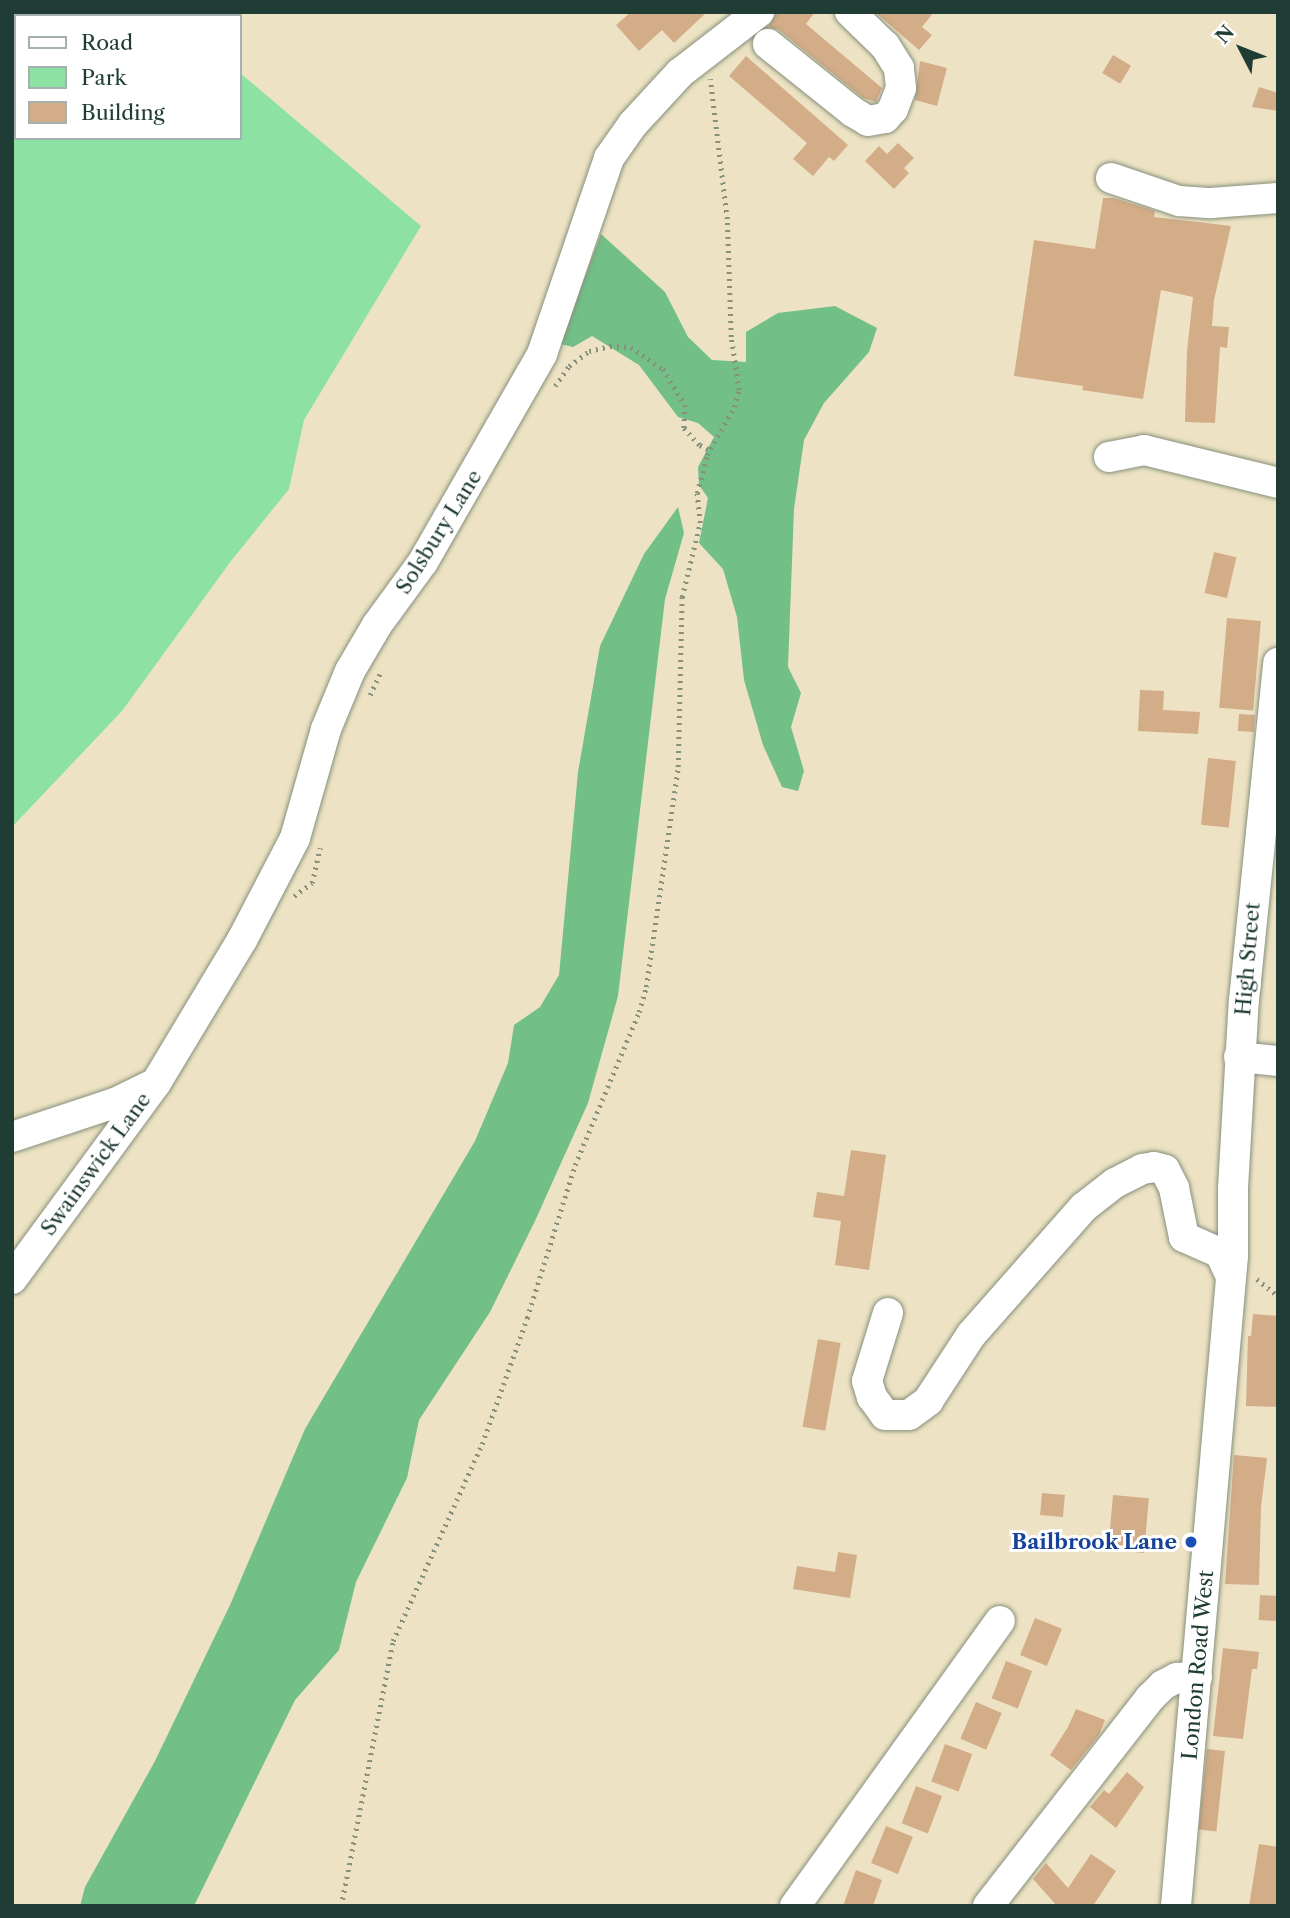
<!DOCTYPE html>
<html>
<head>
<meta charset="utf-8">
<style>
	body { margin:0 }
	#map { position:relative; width:1290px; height:1918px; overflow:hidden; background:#ede3c4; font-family:"Libre Caslon Text",serif }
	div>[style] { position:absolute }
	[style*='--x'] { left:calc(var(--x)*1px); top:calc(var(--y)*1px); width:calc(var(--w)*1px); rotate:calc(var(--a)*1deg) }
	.green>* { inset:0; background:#8de1a2; transform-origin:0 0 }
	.forest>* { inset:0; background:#72bf88 }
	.stream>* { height:7px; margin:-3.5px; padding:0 3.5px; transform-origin:3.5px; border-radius:3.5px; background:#68b4e1 }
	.building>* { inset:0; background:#d3ac88; transform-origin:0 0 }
	.path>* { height:4.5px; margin-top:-2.25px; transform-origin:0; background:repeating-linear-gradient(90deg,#86907c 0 2px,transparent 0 7px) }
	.roads { filter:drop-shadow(0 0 2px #86907c) drop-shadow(0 0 2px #86907c) }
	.minor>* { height:30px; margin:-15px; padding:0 15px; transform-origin:15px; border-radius:15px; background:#fff }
	.dots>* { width:19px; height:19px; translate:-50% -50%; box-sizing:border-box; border:4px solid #fff; border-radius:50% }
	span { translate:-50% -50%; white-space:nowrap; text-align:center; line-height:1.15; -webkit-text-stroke:6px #fff; paint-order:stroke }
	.street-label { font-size:21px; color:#1f3d34 }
	.transit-label { font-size:21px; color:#164399; font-weight:700 }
	.right { translate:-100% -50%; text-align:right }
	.frame { position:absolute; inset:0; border:14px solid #1f3d34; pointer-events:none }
	.legend { position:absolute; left:14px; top:14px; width:228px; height:126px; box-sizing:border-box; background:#fff; border:2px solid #a5b1ae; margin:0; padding:9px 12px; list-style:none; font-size:21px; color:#1f3d34 }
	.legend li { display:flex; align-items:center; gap:14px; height:35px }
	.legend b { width:35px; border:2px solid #a5b1ae }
	.north { position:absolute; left:1206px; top:14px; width:70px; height:70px; -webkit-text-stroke:5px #fff; paint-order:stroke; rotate:312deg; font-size:19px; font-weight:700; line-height:28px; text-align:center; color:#1f3d34 }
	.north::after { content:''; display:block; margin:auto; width:24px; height:32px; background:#1f3d34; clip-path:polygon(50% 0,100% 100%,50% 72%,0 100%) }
</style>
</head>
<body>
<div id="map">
	<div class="green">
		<i style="left:51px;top:12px;width:117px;height:12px"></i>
		<i style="clip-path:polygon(16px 24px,16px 138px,240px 138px,240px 73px,421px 226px,304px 420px,289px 489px,231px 561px,122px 711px,12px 827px,12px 25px)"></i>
	</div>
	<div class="forest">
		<i style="clip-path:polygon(601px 234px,665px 292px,688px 337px,712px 360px,746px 362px,746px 332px,778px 313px,835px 306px,877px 328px,869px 352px,824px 403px,804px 440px,794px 509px,788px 667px,801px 693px,791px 727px,804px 771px,798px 791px,782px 787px,763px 745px,744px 680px,737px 617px,723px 569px,699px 543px,708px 498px,699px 485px,698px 467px,714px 437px,698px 423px,678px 417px,639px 365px,592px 336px,573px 347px,560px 344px)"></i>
		<i style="clip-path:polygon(678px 507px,684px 533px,665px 599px,618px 996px,588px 1103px,535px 1221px,490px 1312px,419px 1420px,407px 1478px,356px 1582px,339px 1650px,295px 1700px,194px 1906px,80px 1906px,85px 1887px,155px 1761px,230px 1605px,305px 1429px,475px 1141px,508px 1063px,514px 1025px,540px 1007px,559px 975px,578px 772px,600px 646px,644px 554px)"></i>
	</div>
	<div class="stream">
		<i style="--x:12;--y:16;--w:11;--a:-22"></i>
	</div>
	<div class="building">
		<i style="clip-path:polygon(631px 12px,707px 12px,674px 43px,662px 30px,639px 51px,616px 25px)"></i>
		<i style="clip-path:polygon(777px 12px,815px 12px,806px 24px,882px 88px,876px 102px,863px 98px,779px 30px,768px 27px)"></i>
		<i style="clip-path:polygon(875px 12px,934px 12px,922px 27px,932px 35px,919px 50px)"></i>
		<i style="left:1113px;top:55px;width:21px;height:21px;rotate:31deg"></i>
		<i style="clip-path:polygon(746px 56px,848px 145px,834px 161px,829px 157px,813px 176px,793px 159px,807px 143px,729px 76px)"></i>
		<i style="clip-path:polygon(920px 61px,947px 68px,937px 106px,915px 100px)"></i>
		<i style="clip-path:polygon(1259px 87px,1278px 93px,1278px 111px,1252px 107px)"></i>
		<i style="clip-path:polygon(898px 143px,914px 158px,904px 168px,909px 173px,894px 189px,865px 161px,879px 146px,887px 154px)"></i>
		<i style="clip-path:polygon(1103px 198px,1114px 198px,1155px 211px,1154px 217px,1231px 226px,1214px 300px,1212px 326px,1229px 327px,1227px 348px,1220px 347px,1215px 423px,1185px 422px,1187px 351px,1193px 297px,1161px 290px,1143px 399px,1082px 390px,1083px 386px,1014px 376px,1034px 240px,1095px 249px)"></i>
		<i style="left:1214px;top:552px;width:23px;height:42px;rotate:13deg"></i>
		<i style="left:1227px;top:618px;width:34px;height:90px;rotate:5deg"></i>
		<i style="clip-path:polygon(1140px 690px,1164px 691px,1163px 710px,1200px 712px,1198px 734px,1138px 731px)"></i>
		<i style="left:1239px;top:714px;width:16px;height:17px;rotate:4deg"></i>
		<i style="left:1208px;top:758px;width:28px;height:67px;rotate:6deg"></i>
		<i style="clip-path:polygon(851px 1150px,886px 1155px,869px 1270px,835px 1265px,841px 1221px,813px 1217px,817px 1192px,844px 1196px)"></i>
		<i style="clip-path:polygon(1253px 1314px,1278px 1316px,1278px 1407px,1246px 1406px,1248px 1336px,1251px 1336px)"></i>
		<i style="left:818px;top:1339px;width:23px;height:89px;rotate:10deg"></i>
		<i style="clip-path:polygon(1234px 1455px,1267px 1458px,1261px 1507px,1259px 1585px,1225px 1584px)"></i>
		<i style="left:1042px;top:1493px;width:23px;height:22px;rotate:5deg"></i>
		<i style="left:1113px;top:1495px;width:36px;height:55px;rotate:5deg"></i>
		<i style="clip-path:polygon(838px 1552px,857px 1555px,850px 1598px,793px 1589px,797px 1566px,835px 1572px)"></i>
		<i style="left:1260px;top:1595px;width:18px;height:25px;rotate:3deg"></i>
		<i style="left:1035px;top:1618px;width:29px;height:40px;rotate:22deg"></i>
		<i style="clip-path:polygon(1223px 1648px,1259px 1652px,1257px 1669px,1252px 1669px,1243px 1739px,1213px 1736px)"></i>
		<i style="left:1006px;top:1661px;width:28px;height:40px;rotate:21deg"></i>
		<i style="left:976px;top:1702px;width:28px;height:40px;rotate:23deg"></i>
		<i style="clip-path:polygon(1076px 1709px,1105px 1720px,1099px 1735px,1071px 1770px,1050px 1755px,1068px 1727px)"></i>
		<i style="left:945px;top:1744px;width:29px;height:40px;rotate:20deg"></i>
		<i style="left:1207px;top:1749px;width:18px;height:81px;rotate:6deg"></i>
		<i style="clip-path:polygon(1127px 1772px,1144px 1787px,1116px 1828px,1090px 1807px,1104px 1790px,1109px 1794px)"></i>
		<i style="left:916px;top:1786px;width:28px;height:40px;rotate:21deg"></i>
		<i style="left:886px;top:1826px;width:29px;height:40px;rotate:22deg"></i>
		<i style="clip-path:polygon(1259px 1844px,1278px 1847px,1277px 1906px,1249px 1906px)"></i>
		<i style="clip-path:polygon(1091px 1854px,1116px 1871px,1093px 1906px,1057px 1906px,1033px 1879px,1046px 1863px,1068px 1888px)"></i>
		<i style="clip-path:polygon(856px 1870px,882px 1880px,873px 1906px,843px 1906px)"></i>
	</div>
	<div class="path">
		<i style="--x:555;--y:386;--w:24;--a:-55"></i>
		<i style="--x:569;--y:366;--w:25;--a:-37"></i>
		<i style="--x:589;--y:351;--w:22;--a:-13"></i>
		<i style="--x:610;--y:346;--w:21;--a:3"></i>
		<i style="--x:631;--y:347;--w:39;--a:35"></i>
		<i style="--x:663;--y:369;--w:42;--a:58.6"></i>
		<i style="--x:685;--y:405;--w:23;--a:92"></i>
		<i style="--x:684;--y:428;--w:23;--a:47"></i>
		<i style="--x:700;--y:445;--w:11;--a:27"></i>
		<i style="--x:370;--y:695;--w:23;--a:-65"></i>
		<i style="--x:294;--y:896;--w:22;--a:-36"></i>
		<i style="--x:312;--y:883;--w:36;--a:-77"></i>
		<i style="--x:1257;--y:1279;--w:27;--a:39"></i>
		<i style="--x:341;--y:1906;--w:270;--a:-78.9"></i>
		<i style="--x:393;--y:1641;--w:216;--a:-65.7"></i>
		<i style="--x:482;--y:1444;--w:134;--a:-70.3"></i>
		<i style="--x:527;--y:1318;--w:160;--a:-72.6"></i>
		<i style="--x:575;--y:1165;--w:166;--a:-67.3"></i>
		<i style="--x:639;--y:1012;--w:26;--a:-74"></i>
		<i style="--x:646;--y:987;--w:222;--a:-81.7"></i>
		<i style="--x:678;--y:767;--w:170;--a:-88.7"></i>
		<i style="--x:682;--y:597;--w:76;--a:-76.3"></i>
		<i style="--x:700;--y:523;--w:30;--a:-96"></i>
		<i style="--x:697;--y:493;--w:39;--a:-75"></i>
		<i style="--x:707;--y:455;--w:55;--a:-60.6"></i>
		<i style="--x:734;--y:407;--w:18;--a:-74"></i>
		<i style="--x:739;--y:390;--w:54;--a:-98.6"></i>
		<i style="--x:731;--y:337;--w:118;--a:-91.9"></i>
		<i style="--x:727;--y:219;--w:141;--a:-96.9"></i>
	</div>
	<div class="roads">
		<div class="minor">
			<i style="--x:768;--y:44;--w:109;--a:38.7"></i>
			<i style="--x:853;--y:112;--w:17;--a:31"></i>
			<i style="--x:868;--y:121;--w:17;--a:-10"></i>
			<i style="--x:885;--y:118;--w:12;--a:-48"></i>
			<i style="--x:893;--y:109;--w:22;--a:-69"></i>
			<i style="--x:901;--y:88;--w:20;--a:-96"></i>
			<i style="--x:899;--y:68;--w:26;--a:-122"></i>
			<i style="--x:885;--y:46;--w:49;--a:-135.8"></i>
			<i style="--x:1111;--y:178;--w:72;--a:18.7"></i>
			<i style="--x:1179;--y:201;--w:32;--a:4"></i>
			<i style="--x:1211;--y:203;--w:67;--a:-4.3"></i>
			<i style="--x:1109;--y:457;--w:36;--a:-11"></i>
			<i style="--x:1144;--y:450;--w:138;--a:13.8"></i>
			<i style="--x:1239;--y:1057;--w:39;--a:6"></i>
			<i style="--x:12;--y:1137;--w:108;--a:-18.3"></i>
			<i style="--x:115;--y:1103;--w:41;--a:-25.9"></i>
			<i style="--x:12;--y:1279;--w:243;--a:-53.7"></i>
			<i style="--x:156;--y:1083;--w:167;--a:-59"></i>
			<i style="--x:242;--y:940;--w:115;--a:-62.5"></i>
			<i style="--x:295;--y:838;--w:113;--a:-74.1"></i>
			<i style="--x:326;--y:729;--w:63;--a:-67.5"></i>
			<i style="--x:350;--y:671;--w:53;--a:-59.6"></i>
			<i style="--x:377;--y:625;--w:78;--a:-53.9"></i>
			<i style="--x:423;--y:562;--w:240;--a:-60.2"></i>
			<i style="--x:542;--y:354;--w:207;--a:-71.1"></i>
			<i style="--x:609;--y:158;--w:42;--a:-54.8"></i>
			<i style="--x:633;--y:124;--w:69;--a:-47.3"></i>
			<i style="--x:680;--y:73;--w:100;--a:-37.7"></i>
			<i style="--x:888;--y:1313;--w:71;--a:107.2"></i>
			<i style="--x:867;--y:1381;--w:17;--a:73"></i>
			<i style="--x:872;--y:1397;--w:22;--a:54"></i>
			<i style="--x:885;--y:1415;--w:24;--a:0"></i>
			<i style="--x:909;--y:1415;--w:24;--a:-36"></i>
			<i style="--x:928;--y:1401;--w:79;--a:-56.9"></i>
			<i style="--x:971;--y:1335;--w:171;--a:-48.6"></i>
			<i style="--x:1084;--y:1207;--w:39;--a:-38"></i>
			<i style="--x:1115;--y:1183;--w:30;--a:-27"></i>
			<i style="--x:1142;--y:1169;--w:12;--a:-9"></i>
			<i style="--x:1154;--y:1167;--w:11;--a:15"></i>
			<i style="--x:1165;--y:1170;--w:20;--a:63"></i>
			<i style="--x:1174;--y:1188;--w:50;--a:78.5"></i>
			<i style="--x:1184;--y:1237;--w:39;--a:24"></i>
			<i style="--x:1220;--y:1253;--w:26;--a:65"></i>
			<i style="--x:795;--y:1906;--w:351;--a:-54.3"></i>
			<i style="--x:988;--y:1906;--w:264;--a:-52.1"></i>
			<i style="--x:1150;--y:1698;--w:18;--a:-45"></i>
			<i style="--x:1163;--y:1685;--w:16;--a:-27"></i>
			<i style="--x:1177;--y:1678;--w:20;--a:-3"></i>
			<i style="--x:1176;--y:1906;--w:652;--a:-84.99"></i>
			<i style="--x:1233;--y:1256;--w:68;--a:-90"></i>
			<i style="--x:1233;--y:1188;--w:188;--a:-86.7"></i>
			<i style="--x:1244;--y:1000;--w:339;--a:-84.2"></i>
		</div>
	</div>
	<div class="dots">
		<i style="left:1191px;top:1542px;background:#1a4fb4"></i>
	</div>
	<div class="street-label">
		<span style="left:439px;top:532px;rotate:-58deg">Solsbury Lane</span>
		<span style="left:1248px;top:959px;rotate:-85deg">High Street</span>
		<span style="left:96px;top:1164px;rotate:-54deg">Swainswick Lane</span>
		<span style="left:1198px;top:1665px;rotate:-85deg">London Road West</span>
	</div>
	<div class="transit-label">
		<span class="right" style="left:1177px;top:1542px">Bailbrook Lane</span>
	</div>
	<div class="frame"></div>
	<ul class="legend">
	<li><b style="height:9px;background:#fff"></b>Road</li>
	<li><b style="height:19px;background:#8de1a2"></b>Park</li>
	<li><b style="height:19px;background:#d3ac88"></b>Building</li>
	</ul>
	<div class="north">N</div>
</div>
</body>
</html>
